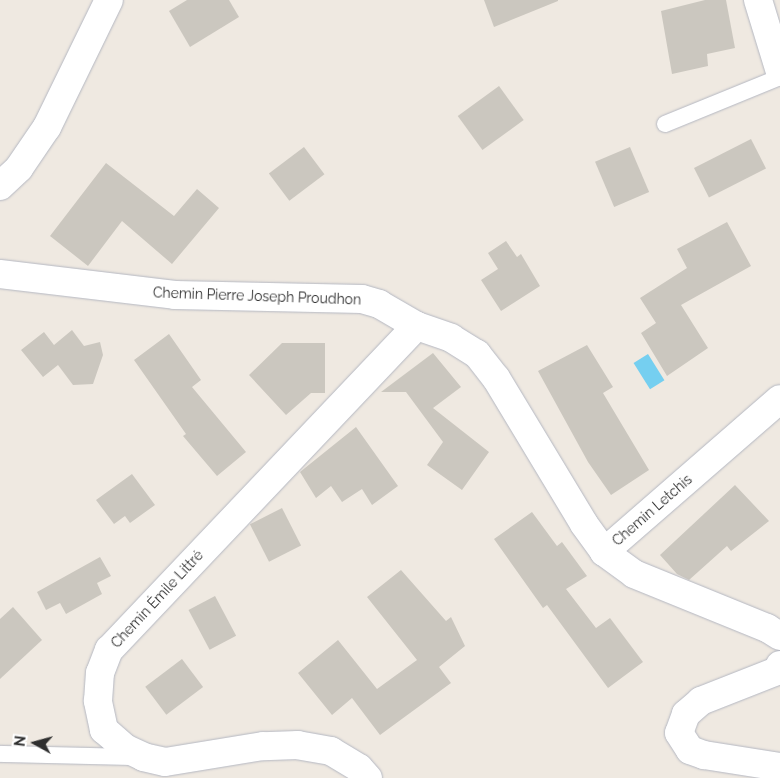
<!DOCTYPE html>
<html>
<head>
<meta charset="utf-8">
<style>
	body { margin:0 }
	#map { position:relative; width:780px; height:778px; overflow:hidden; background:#efe9e1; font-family:Raleway,sans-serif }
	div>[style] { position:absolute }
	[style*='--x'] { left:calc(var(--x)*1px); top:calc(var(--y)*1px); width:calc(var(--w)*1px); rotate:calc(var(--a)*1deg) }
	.water>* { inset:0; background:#75cff0; transform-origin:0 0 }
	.building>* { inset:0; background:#cbc7bf; transform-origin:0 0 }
	.roads { filter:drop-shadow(0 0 1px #b4b7c1) drop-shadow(0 0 1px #b4b7c1) }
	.lane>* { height:16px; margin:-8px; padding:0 8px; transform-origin:8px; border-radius:8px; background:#fff }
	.street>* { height:28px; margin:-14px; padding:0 14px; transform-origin:14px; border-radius:14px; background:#fff }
	.secondary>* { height:28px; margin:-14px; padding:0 14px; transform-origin:14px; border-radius:14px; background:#fff }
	span { translate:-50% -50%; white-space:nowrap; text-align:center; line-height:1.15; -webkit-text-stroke:4px #fff; paint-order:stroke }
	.street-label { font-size:14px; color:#2e2e2e }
	.north { position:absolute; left:10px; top:718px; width:50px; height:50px; -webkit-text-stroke:4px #fff; paint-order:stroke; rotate:277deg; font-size:14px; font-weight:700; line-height:20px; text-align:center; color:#2e2e2e }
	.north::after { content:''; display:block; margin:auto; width:18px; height:22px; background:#2e2e2e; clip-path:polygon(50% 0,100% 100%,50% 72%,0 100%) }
</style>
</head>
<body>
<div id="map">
	<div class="water">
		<i style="left:648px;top:354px;width:31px;height:17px;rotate:58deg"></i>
	</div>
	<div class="building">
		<i style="clip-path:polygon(187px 0,229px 0,239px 17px,190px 47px,169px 11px)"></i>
		<i style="clip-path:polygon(484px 0,558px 0,558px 1px,494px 27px)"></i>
		<i style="clip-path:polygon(705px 0,726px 0,735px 48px,707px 54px,708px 66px,672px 74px,661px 11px)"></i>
		<i style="left:499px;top:86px;width:42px;height:51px;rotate:54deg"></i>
		<i style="left:751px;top:139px;width:33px;height:64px;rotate:63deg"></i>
		<i style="left:304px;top:147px;width:34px;height:44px;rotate:53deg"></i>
		<i style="left:630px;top:147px;width:49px;height:38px;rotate:67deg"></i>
		<i style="clip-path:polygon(106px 163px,174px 216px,197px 189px,219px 208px,172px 264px,122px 221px,88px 266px,50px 236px)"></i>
		<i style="clip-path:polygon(727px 222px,751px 266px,681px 305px,708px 348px,667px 376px,641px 333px,656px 323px,640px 298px,687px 268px,677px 249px)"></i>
		<i style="clip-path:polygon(506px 241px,517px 257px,521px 254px,540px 286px,501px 311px,481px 280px,498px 269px,488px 253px)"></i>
		<i style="clip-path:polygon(72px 330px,84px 346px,100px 342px,103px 355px,93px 384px,73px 385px,58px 365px,43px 377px,21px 350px,44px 332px,54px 345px)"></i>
		<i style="clip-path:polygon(169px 334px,201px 380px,192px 387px,246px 452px,217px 476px,183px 436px,186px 434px,134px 360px)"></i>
		<i style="clip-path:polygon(282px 343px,325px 343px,325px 393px,311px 393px,286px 415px,249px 375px)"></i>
		<i style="clip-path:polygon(587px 345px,613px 387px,603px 393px,649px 470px,611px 495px,588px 462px,538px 371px)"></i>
		<i style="clip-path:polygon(433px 353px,461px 387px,433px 408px,489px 452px,462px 490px,427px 465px,443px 442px,406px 392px,381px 392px)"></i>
		<i style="clip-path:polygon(356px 427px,398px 486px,372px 505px,362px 489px,342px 502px,331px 486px,316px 498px,300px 472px)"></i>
		<i style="clip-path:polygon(132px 474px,155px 505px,130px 523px,125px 516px,114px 524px,96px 500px)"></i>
		<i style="clip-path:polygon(735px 485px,769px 521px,731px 551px,727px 546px,689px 580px,677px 574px,660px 555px)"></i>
		<i style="left:282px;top:508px;width:42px;height:36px;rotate:63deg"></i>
		<i style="clip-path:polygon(532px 512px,557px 546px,562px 542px,587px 576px,566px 589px,596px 628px,610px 618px,643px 662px,608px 688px,547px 605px,543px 608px,494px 539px)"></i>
		<i style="clip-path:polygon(100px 557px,111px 576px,97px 583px,102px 594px,66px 614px,60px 603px,46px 610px,37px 592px)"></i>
		<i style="clip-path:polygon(401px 570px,446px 621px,451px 617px,465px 646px,439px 667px,451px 683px,380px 735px,352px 698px,332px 715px,298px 673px,338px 640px,377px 689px,417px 660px,367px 597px)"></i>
		<i style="left:215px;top:596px;width:45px;height:30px;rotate:62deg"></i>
		<i style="clip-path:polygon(13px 607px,42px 640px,0 679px,0 619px)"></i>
		<i style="left:182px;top:659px;width:35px;height:46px;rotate:53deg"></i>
	</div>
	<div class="roads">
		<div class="lane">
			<i style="--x:665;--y:124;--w:124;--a:-22.2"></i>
			<i style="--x:0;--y:754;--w:135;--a:1.3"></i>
		</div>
		<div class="street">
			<i style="--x:758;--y:0;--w:75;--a:73"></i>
			<i style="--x:0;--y:274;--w:176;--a:6.8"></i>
			<i style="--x:175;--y:295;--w:187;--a:1.2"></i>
			<i style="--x:362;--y:299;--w:18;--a:16"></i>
			<i style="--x:379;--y:304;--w:44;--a:30.1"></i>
			<i style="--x:417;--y:326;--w:36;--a:19"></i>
			<i style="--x:451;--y:338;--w:31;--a:32"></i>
			<i style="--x:477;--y:354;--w:31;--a:52"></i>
			<i style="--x:496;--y:378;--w:170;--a:58.9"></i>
			<i style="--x:584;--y:524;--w:34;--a:54"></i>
			<i style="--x:604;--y:552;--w:37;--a:36"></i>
			<i style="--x:634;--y:574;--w:144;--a:22.1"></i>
			<i style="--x:767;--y:628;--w:15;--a:32"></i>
			<i style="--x:604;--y:552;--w:233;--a:-41"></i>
			<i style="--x:780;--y:665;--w:7;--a:117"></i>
			<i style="--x:777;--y:671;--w:82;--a:158.5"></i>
			<i style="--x:701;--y:701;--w:20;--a:139"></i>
			<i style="--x:686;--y:714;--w:20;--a:110"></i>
			<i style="--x:679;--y:733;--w:20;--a:57"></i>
			<i style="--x:690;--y:750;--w:15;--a:20"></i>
			<i style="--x:704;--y:755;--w:77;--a:9"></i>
			<i style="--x:368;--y:778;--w:13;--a:-132"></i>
			<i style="--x:359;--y:768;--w:33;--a:-149"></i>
			<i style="--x:331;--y:751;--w:34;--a:-170"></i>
			<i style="--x:298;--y:745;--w:35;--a:178"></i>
			<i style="--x:263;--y:746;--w:99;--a:170.7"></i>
			<i style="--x:165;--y:762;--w:22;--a:-167"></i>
			<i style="--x:144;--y:757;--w:21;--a:-155"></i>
			<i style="--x:125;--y:748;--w:28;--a:-139"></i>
			<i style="--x:104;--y:730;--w:30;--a:-102"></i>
			<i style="--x:98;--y:701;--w:28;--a:-86"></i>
			<i style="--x:100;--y:673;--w:25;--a:-69"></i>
			<i style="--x:109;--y:650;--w:447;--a:-46.5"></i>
		</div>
		<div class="secondary">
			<i style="--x:0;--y:186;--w:26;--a:-43"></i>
			<i style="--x:19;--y:168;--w:50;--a:-55.7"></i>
			<i style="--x:47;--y:127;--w:141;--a:-64"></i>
		</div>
	</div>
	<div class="street-label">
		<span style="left:257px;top:296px;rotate:2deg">Chemin Pierre Joseph Proudhon</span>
		<span style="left:652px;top:510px;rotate:-41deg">Chemin Letchis</span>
		<span style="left:157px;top:599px;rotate:-47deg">Chemin Émile Littré</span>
	</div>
	<div class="north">N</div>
</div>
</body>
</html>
